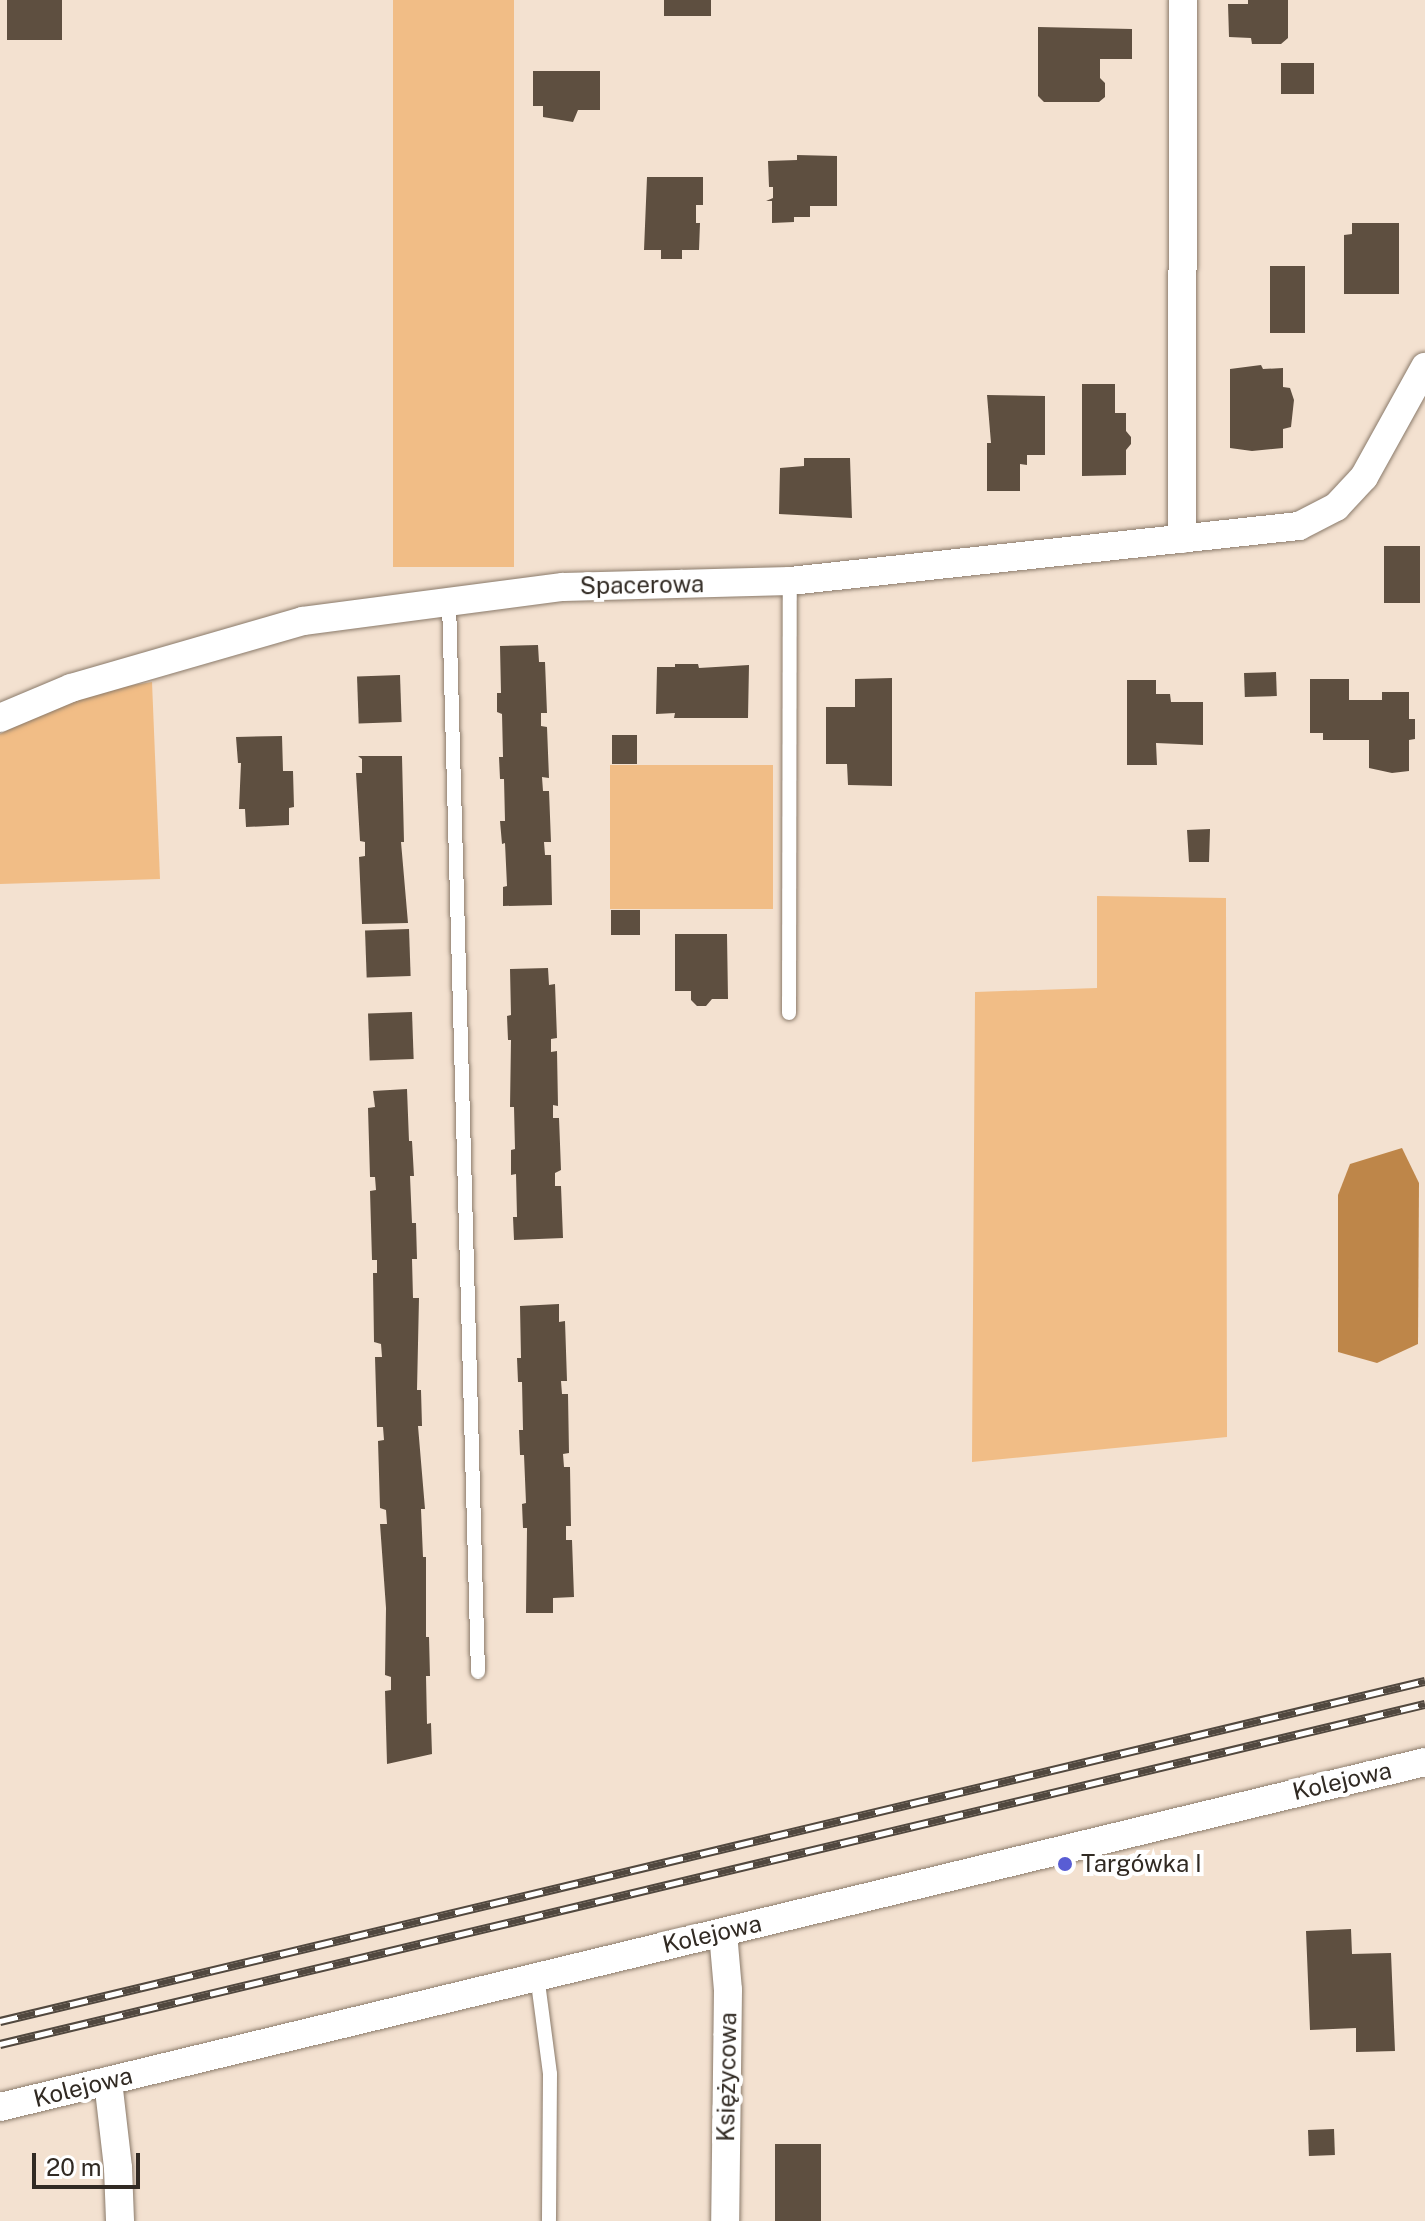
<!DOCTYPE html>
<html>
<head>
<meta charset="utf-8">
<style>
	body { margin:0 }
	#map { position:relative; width:1425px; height:2221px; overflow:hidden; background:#f3e1d0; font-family:"Public Sans",sans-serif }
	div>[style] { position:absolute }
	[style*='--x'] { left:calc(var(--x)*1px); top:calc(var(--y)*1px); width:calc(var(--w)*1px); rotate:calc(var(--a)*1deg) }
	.green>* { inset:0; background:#f1bd86; transform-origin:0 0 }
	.water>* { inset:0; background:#be8649 }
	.building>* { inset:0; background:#5e4f40; transform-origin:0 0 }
	.roads { filter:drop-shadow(0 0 2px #8a7a6a) drop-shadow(0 0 2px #8a7a6a) }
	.service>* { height:14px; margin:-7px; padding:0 7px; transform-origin:7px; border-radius:7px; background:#fff }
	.minor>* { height:28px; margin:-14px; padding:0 14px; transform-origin:14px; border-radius:14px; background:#fff }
	.rail>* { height:9px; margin-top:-4.5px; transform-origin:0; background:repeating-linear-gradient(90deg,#fff 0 18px,#51483f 0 36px); box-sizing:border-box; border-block:2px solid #51483f }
	.dots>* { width:22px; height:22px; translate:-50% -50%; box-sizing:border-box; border:4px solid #fff; border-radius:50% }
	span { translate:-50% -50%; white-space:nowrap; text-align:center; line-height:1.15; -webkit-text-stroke:8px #fff; paint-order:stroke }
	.street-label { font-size:24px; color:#312a23 }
	.poi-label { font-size:24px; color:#312a23 }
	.left { translate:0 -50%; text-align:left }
	.scale { position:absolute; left:32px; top:2153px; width:108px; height:36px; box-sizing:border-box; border:4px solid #312a23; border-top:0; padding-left:10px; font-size:24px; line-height:28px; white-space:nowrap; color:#312a23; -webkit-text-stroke:6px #fff; paint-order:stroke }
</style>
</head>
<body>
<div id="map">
	<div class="green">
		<i style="left:393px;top:0;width:121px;height:567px"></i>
		<i style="clip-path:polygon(152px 682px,160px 879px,0 884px,0 734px,42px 713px,109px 689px)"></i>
		<i style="left:773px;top:765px;width:144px;height:163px;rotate:90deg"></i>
		<i style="clip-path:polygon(1097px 896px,1226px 898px,1227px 1437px,972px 1462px,975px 992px,1097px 988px)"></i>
	</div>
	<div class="water">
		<i style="clip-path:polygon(1402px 1148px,1419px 1183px,1418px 1344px,1377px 1363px,1338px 1352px,1338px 1195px,1350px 1164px)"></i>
	</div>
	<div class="building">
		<i style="left:7px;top:0;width:55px;height:40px"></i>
		<i style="left:664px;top:0;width:47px;height:16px"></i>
		<i style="clip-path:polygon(1248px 0,1288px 0,1288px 38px,1281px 44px,1252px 44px,1251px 38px,1229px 37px,1228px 4px,1248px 4px)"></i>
		<i style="clip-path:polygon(1038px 27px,1132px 29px,1132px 59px,1100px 59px,1100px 78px,1105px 83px,1105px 97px,1099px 102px,1044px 102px,1038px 96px)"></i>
		<i style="left:1314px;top:63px;width:31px;height:33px;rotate:90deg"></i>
		<i style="clip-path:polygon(533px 71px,600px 71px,600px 110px,578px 110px,573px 122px,543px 117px,543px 106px,533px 106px)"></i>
		<i style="clip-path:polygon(797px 155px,837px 156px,837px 206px,810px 206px,810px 217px,794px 217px,794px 222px,772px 223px,772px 201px,766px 201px,773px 198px,773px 187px,769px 187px,768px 161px,797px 160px)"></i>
		<i style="clip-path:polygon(647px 177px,703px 177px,703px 205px,696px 205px,696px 223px,700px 223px,699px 250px,682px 250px,682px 259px,661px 259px,661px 250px,644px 250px)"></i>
		<i style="clip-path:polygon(1352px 223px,1399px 223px,1399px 294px,1344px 294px,1344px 235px,1352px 234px)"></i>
		<i style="left:1270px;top:266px;width:35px;height:67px"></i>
		<i style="clip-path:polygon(1261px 365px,1263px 369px,1283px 368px,1283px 387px,1290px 388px,1294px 400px,1291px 427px,1283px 429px,1283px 448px,1252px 451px,1230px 448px,1230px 369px)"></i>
		<i style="clip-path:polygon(1082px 384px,1115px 384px,1115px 413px,1126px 413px,1126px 431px,1131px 437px,1131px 444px,1126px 450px,1126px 475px,1082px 476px)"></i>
		<i style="clip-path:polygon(987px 395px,1045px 396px,1045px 455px,1027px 455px,1027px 465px,1020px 464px,1020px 491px,987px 491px,987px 443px,991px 443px)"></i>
		<i style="clip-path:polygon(804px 458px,850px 458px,852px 518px,779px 514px,780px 468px,804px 466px)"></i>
		<i style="left:1384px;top:546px;width:36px;height:57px"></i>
		<i style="clip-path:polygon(538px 645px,539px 662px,545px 662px,547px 713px,541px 713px,541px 726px,547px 727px,549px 778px,542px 777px,543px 791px,549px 791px,551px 842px,544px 842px,545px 855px,551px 855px,552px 905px,503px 906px,503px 887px,507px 886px,505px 843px,502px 844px,500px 821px,505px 821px,504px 779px,500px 779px,499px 757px,503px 757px,502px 714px,497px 712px,497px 693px,501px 693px,500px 646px)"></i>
		<i style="clip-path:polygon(675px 664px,698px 664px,699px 668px,749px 665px,748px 718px,674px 718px,675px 713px,656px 714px,657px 667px,675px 667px)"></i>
		<i style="left:1276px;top:672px;width:24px;height:32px;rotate:88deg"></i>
		<i style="left:400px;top:675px;width:47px;height:43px;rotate:88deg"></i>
		<i style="clip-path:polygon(892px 678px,892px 786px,848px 785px,847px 764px,826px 764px,826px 707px,855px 707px,855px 679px)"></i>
		<i style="clip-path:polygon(1310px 679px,1349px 679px,1349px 700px,1382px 700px,1382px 692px,1409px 692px,1409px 719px,1415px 719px,1415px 739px,1409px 740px,1409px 771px,1392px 773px,1369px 768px,1369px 740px,1323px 740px,1323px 733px,1310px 733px)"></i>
		<i style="clip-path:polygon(1127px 680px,1156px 680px,1156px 694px,1170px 694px,1171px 702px,1203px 702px,1203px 745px,1156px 743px,1157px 765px,1127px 765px)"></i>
		<i style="left:612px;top:735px;width:25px;height:29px"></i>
		<i style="clip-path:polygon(282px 736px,283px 771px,293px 771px,294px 807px,289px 808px,289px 825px,246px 827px,245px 809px,239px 809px,241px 763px,238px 763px,236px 737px)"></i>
		<i style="clip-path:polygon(358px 756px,402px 756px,404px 842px,401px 842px,408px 923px,362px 924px,359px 857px,365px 856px,365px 842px,360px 841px,356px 773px,362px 773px,362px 759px)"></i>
		<i style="clip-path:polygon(1210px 829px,1209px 862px,1189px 862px,1187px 830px)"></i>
		<i style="left:611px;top:910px;width:29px;height:25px"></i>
		<i style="left:409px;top:929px;width:47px;height:44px;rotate:88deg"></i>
		<i style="clip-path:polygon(675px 934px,727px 934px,728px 999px,712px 999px,706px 1006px,697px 1006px,691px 1000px,691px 991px,675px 991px)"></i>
		<i style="clip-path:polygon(548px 968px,549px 985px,555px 984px,557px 1038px,551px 1039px,551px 1052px,557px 1051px,558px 1106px,553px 1105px,553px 1118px,559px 1118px,561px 1170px,555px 1173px,555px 1186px,561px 1186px,563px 1238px,514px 1240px,513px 1217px,517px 1217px,516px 1174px,511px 1175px,511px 1150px,515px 1149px,514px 1107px,510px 1107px,511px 1040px,508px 1040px,507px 1016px,511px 1015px,510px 969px)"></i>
		<i style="left:412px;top:1012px;width:47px;height:44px;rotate:88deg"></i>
		<i style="clip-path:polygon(407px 1089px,409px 1141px,412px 1141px,414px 1176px,410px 1176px,412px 1223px,416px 1223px,417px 1259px,412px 1259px,413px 1298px,419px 1298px,417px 1390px,421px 1390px,422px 1426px,418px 1426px,425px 1509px,421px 1509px,423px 1557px,426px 1557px,426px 1637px,429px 1637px,430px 1676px,426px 1676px,427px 1724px,431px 1723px,432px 1754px,387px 1764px,385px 1691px,391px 1690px,391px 1677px,385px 1675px,386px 1608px,380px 1524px,387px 1524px,386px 1510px,380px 1508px,378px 1441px,384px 1440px,383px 1427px,377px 1427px,375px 1357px,382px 1357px,381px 1344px,374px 1342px,373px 1273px,377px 1273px,377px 1260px,372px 1260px,370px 1191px,376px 1190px,375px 1177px,370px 1177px,368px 1108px,375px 1107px,373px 1091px)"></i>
		<i style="clip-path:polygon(559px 1304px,559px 1322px,565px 1321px,567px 1381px,561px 1381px,562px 1394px,568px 1394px,569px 1453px,563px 1454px,564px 1467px,570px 1467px,571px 1526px,566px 1526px,566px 1540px,572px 1540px,574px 1597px,553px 1598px,553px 1613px,526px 1613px,527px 1528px,523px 1528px,522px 1504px,526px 1503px,524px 1455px,520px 1455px,519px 1430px,523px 1430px,522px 1382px,518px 1382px,517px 1358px,521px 1358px,520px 1306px)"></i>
		<i style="clip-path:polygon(1351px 1929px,1352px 1954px,1391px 1953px,1395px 2051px,1356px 2052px,1356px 2028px,1310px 2030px,1306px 1931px)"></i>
		<i style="left:1334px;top:2129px;width:26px;height:26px;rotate:88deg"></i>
		<i style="left:775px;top:2144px;width:46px;height:77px"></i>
	</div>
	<div class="roads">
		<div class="service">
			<i style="--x:449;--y:602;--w:1070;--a:88.45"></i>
			<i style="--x:789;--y:1013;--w:432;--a:-89.9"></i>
			<i style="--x:537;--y:1975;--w:100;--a:82.5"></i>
			<i style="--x:550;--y:2074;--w:147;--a:90.4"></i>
		</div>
		<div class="minor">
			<i style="--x:1182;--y:539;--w:539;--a:-89.89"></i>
			<i style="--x:0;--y:718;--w:77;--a:-22.9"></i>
			<i style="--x:71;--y:688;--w:241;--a:-16.1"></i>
			<i style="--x:303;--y:621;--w:262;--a:-7.5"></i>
			<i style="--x:563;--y:587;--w:227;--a:-1.5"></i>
			<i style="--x:790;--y:581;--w:512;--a:-6.17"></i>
			<i style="--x:1299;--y:526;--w:42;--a:-27.2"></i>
			<i style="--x:1336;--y:507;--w:41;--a:-47"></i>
			<i style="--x:1364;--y:477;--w:126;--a:-61"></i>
			<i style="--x:723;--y:1933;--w:57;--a:85"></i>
			<i style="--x:728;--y:1990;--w:231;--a:90.7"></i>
			<i style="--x:108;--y:2081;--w:88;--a:83.4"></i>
			<i style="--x:118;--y:2168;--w:53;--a:87.8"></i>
			<i style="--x:0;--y:2107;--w:1466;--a:-13.61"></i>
		</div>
	</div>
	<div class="rail">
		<i style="--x:0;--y:2021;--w:1465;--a:-13.42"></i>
		<i style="--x:0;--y:2044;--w:1465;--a:-13.42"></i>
	</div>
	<div class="dots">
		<i style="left:1065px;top:1864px;background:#595dd4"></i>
	</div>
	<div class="street-label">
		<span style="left:642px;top:585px;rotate:-1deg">Spacerowa</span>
		<span style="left:1342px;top:1781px;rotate:-13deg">Kolejowa</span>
		<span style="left:712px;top:1934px;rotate:-13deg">Kolejowa</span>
		<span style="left:727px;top:2077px;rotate:-89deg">Księżycowa</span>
		<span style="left:83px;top:2087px;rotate:-14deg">Kolejowa</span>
	</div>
	<div class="poi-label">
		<span class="left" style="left:1081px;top:1864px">Targówka I</span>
	</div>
	<div class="scale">20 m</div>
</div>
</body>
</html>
